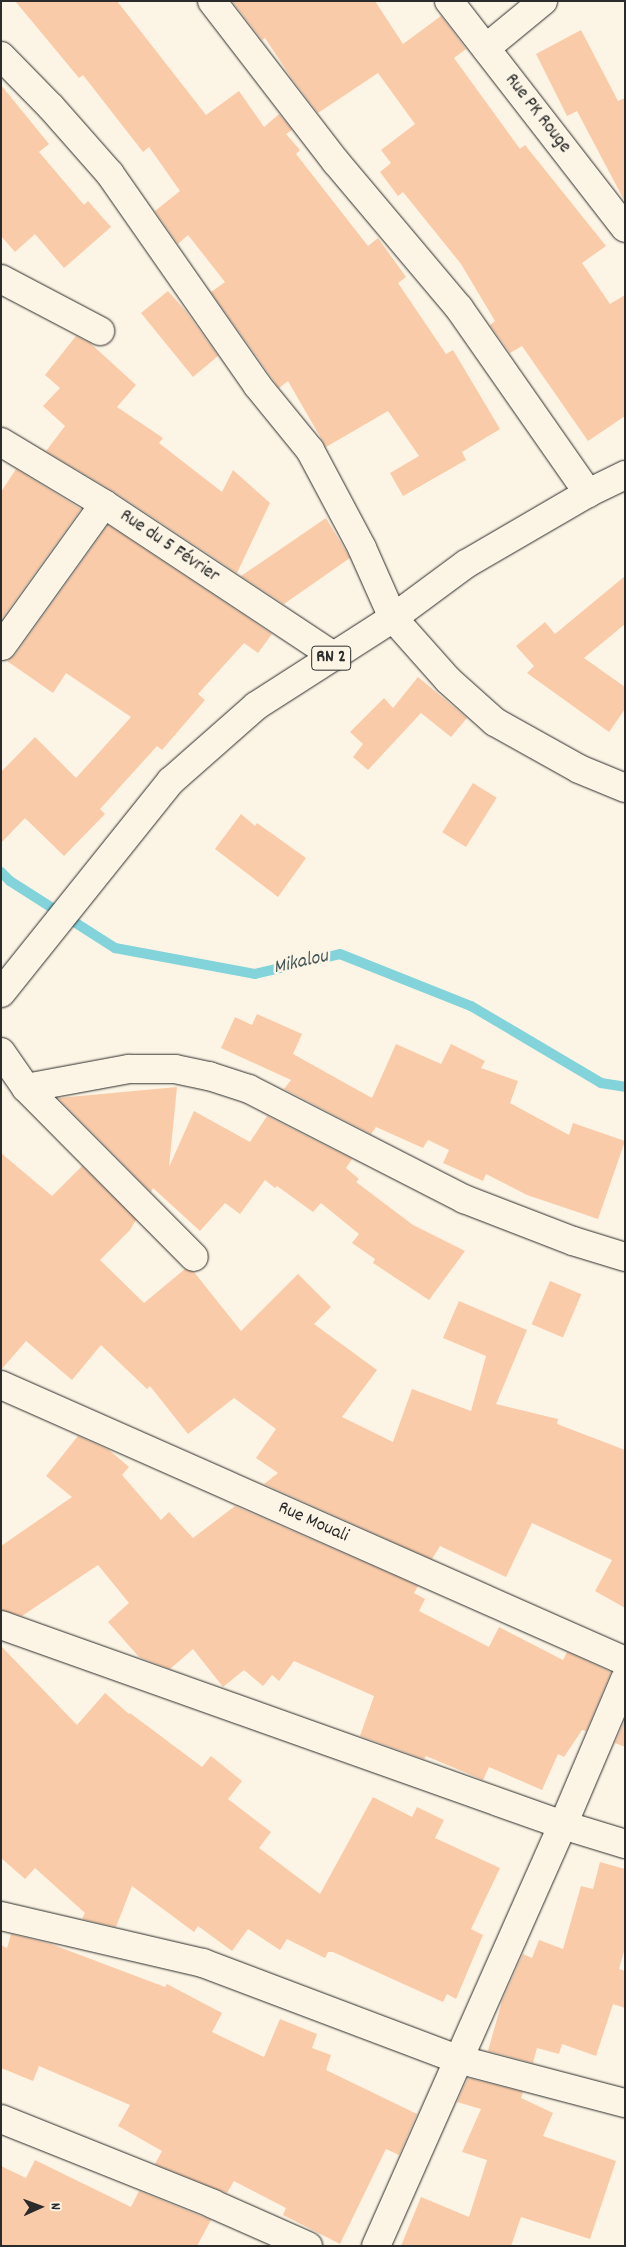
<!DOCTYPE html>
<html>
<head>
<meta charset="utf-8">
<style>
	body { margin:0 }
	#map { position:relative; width:626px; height:2247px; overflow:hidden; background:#fcf5e5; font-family:Dekko,sans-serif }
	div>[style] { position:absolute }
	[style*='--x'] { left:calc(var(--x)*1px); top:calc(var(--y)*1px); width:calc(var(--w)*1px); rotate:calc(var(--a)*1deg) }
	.stream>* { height:10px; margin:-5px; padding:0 5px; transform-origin:5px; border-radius:5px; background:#82d3da }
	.building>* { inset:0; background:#facba9; transform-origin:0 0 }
	.roads { filter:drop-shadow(0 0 1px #2b2b2b) drop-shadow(0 0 1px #2b2b2b) }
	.street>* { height:28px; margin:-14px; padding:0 14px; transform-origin:14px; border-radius:14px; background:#fcf5e5 }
	.highway>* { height:28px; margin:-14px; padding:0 14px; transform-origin:14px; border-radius:14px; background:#fcf5e5 }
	span { translate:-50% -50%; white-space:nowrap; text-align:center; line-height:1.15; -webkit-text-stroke:5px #fcf5e5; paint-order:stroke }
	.shield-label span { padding:1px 4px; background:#fcf5e5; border:1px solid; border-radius:4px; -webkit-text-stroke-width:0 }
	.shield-label { font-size:18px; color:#2b2b2b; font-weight:700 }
	.street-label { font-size:19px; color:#2b2b2b }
	.water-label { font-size:20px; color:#415557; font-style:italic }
	.frame { position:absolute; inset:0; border:2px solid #2b2b2b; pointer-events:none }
	.north { position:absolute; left:15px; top:2182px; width:50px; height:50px; -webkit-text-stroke:4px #fcf5e5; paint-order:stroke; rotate:88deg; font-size:14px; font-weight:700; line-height:20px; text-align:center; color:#2b2b2b }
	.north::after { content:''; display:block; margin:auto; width:18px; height:22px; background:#2b2b2b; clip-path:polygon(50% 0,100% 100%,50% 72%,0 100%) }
</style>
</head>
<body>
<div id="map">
	<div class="stream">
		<i style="--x:1;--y:872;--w:13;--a:45"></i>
		<i style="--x:10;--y:881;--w:125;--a:32.5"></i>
		<i style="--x:115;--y:948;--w:142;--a:10.5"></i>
		<i style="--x:255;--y:974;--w:87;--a:-13.2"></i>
		<i style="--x:340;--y:954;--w:141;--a:21.7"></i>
		<i style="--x:471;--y:1006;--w:151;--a:30.6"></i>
		<i style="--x:601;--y:1083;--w:24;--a:9"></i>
	</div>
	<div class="building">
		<i style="clip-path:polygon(15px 1px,117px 1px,206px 115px,239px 91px,264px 127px,279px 114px,292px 130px,286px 134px,300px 150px,296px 154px,368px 246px,378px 238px,406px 277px,398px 283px,446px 354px,453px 350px,500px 429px,462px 452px,466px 460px,403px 496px,390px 473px,419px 456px,388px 411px,326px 447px,288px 381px,279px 388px,211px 292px,225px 282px,188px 235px,178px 244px,155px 211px,180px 191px,149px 147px,143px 152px,83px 75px,79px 78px)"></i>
		<i style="clip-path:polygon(232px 1px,375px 1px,403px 44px,441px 16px,466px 49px,454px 58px,520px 149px,525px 145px,606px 246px,582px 263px,610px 304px,625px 295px,625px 416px,588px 441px,522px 346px,510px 353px,490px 325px,495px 321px,461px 264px,403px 192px,398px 196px,380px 172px,391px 163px,381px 150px,415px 124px,378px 73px,318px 113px,290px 76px,265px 38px,262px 40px)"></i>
		<i style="clip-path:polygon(581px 30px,618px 101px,625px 98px,625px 202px,577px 111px,567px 116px,536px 54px)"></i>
		<i style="clip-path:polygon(1px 85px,49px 144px,39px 152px,84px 205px,88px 201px,111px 227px,64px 268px,35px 234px,15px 252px,1px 236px)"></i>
		<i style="clip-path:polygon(168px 291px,185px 310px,218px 356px,193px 377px,141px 313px)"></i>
		<i style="clip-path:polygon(76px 336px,90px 343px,136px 385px,117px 407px,163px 438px,159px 443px,222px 492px,233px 470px,270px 503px,237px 573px,113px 491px,46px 451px,65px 426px,43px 406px,60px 388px,45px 375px)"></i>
		<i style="clip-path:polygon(16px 469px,81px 509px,1px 620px,1px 492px)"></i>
		<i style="clip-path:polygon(326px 518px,350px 558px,284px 604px,241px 576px)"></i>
		<i style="clip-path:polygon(108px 525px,272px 634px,258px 653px,244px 643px,198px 694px,205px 700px,162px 750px,157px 746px,100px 809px,105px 814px,64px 856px,25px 818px,1px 843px,1px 772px,35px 737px,76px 778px,131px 717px,66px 673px,53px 693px,7px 661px,15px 655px)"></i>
		<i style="clip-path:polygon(625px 576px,625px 624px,584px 658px,625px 687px,625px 709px,609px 732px,527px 673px,534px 666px,516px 646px,545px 622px,555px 634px)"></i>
		<i style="clip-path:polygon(418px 677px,467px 718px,451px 737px,421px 713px,368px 770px,353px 757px,363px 744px,350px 732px,384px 698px,393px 708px)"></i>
		<i style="left:473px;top:783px;width:28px;height:58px;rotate:32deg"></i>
		<i style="clip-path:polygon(241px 814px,255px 826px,257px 823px,306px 858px,278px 897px,215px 849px)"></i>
		<i style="clip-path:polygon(257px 1014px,302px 1034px,293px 1054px,372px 1098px,396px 1044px,441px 1064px,451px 1044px,485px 1061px,481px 1068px,518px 1081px,510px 1103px,569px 1135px,573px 1123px,625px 1141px,598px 1219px,527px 1195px,486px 1174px,483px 1181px,443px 1163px,449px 1150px,428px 1140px,423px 1148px,376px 1127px,371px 1134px,284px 1089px,291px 1080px,221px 1048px,235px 1017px,252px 1025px)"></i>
		<i style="clip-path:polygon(177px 1087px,169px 1167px,194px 1111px,250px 1142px,267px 1116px,352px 1159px,346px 1168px,359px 1179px,356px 1182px,413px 1225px,465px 1251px,429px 1300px,373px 1263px,375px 1259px,352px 1243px,359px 1234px,321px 1203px,313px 1212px,277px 1186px,275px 1188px,265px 1180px,240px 1214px,225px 1203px,200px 1231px,153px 1188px,151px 1192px,58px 1098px)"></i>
		<i style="clip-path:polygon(1px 1153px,52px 1196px,82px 1166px,136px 1220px,130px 1230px,100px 1260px,144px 1303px,185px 1269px,194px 1272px,241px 1331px,298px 1274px,331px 1307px,314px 1324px,377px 1370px,342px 1417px,393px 1442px,412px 1389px,471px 1411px,486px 1356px,443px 1338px,459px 1301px,527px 1330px,496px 1404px,558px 1419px,557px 1424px,625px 1450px,625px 1608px,595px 1591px,612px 1560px,532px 1523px,506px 1577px,440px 1546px,432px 1559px,264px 1484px,278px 1473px,256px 1458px,276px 1429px,234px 1398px,188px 1434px,150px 1386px,147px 1389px,101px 1345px,72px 1380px,26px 1341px,1px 1370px)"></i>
		<i style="left:550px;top:1281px;width:34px;height:47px;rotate:23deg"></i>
		<i style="clip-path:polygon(78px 1436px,109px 1450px,129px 1467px,122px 1475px,161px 1520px,169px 1512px,193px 1538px,235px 1506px,418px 1586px,414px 1593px,425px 1599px,419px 1611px,489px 1647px,499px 1627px,563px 1660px,567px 1652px,611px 1672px,586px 1731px,582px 1730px,564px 1757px,558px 1754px,542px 1790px,489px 1767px,483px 1780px,426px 1756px,424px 1759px,360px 1736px,374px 1696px,294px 1661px,279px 1681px,272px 1675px,263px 1686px,244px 1670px,223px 1687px,193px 1649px,170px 1669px,139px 1657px,108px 1622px,129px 1603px,98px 1565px,22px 1616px,1px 1610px,1px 1546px,72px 1497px,46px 1476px)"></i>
		<i style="clip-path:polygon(1px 1646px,77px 1725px,105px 1693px,129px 1714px,130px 1713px,202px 1767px,211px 1756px,242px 1781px,228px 1799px,271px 1832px,259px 1848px,320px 1894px,373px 1797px,412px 1817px,417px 1807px,444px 1820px,435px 1838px,500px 1868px,471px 1929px,483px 1935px,456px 1999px,447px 1994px,443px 2002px,333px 1952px,328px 1952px,325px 1958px,287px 1939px,280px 1950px,248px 1929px,232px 1951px,198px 1926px,194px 1932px,132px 1886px,116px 1927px,82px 1919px,85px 1913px,35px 1868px,25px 1879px,1px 1858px)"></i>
		<i style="clip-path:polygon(625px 1720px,625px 1747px,615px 1743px)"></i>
		<i style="clip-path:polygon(600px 1862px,625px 1869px,625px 1948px,619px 1969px,625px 1971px,625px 2008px,613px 2004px,596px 2056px,562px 2044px,559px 2054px,537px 2048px,533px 2063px,488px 2051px,502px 2001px,523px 1954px,532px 1958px,539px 1940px,563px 1949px,581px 1886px,593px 1889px)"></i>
		<i style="clip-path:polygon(11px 1934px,51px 1944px,165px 1987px,167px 1984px,222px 2013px,212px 2032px,264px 2057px,280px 2019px,317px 2034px,312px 2048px,331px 2055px,326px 2070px,417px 2114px,399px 2155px,386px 2149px,340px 2244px,283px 2215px,286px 2208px,234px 2181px,227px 2193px,155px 2164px,162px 2151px,118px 2126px,130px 2105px,39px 2066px,33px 2081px,1px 2068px,1px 1945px,7px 1948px)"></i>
		<i style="clip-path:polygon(468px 2078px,523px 2092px,521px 2098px,553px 2113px,543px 2136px,616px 2161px,590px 2239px,521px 2217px,511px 2246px,401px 2246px,421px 2197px,469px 2217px,487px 2160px,462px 2152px,481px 2109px,457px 2102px)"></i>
		<i style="clip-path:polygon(35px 2160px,131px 2207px,139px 2191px,211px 2220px,197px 2246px,1px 2246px,1px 2166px,26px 2178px)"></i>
	</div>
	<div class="roads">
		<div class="street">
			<i style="--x:212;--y:1;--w:203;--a:52.4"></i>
			<i style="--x:336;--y:162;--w:191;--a:49.9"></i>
			<i style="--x:459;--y:308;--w:226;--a:55.1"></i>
			<i style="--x:449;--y:1;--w:287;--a:52.2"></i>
			<i style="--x:486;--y:48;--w:74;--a:-39.5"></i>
			<i style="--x:1;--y:56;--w:71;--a:45.6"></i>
			<i style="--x:51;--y:107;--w:89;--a:48.6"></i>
			<i style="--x:110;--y:174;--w:257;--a:55.1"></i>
			<i style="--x:257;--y:385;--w:84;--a:50.8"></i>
			<i style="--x:310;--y:450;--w:111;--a:62"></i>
			<i style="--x:362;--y:548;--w:77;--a:66.1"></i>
			<i style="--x:393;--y:618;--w:83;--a:48.4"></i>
			<i style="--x:448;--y:680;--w:63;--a:41.8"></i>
			<i style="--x:495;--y:722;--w:96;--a:29.2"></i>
			<i style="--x:579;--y:769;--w:50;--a:22.4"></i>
			<i style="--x:1;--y:279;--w:112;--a:27.7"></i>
			<i style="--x:1;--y:442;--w:120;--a:31"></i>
			<i style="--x:104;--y:504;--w:276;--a:33.5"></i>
			<i style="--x:2;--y:646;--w:175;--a:-54.3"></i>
			<i style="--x:1;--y:1052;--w:44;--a:55.2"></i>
			<i style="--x:26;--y:1088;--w:238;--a:45.2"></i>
			<i style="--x:26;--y:1088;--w:105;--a:-10.5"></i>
			<i style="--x:129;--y:1069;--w:46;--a:0"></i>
			<i style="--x:175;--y:1069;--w:35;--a:12"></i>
			<i style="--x:209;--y:1076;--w:42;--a:18"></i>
			<i style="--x:249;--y:1089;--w:242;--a:27.1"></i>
			<i style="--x:464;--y:1199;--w:117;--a:21.1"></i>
			<i style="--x:573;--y:1241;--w:54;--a:17.1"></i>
			<i style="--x:1;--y:1385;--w:682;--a:23.86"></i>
			<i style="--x:1;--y:1625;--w:597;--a:19.59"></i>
			<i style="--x:563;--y:1825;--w:65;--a:17"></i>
			<i style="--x:1;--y:1916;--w:207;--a:13.1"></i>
			<i style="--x:203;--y:1963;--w:272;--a:20.7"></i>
			<i style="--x:457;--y:2059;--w:174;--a:14.7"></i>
			<i style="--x:1;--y:2119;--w:228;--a:21.8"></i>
			<i style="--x:213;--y:2204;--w:104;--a:23.9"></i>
			<i style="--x:376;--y:2246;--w:461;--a:-66.1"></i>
			<i style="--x:563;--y:1825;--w:159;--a:-67"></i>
		</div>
		<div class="highway">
			<i style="--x:1;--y:993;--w:272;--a:-51.3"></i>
			<i style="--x:171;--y:781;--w:113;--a:-41.4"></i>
			<i style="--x:256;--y:706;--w:163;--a:-32.7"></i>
			<i style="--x:393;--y:618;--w:91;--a:-36.5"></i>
			<i style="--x:466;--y:564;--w:141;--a:-30.2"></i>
			<i style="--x:588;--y:493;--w:41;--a:-25.9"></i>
		</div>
	</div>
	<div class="shield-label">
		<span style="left:331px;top:658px">RN 2</span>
	</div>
	<div class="street-label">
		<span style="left:537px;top:114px;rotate:52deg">Rue PK Rouge</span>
		<span style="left:169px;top:547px;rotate:34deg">Rue du 5 Février</span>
		<span style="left:313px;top:1523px;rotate:24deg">Rue Mouali</span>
	</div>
	<div class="water-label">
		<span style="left:301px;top:963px;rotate:-13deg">Mikalou</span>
	</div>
	<div class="frame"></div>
	<div class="north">N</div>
</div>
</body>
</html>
